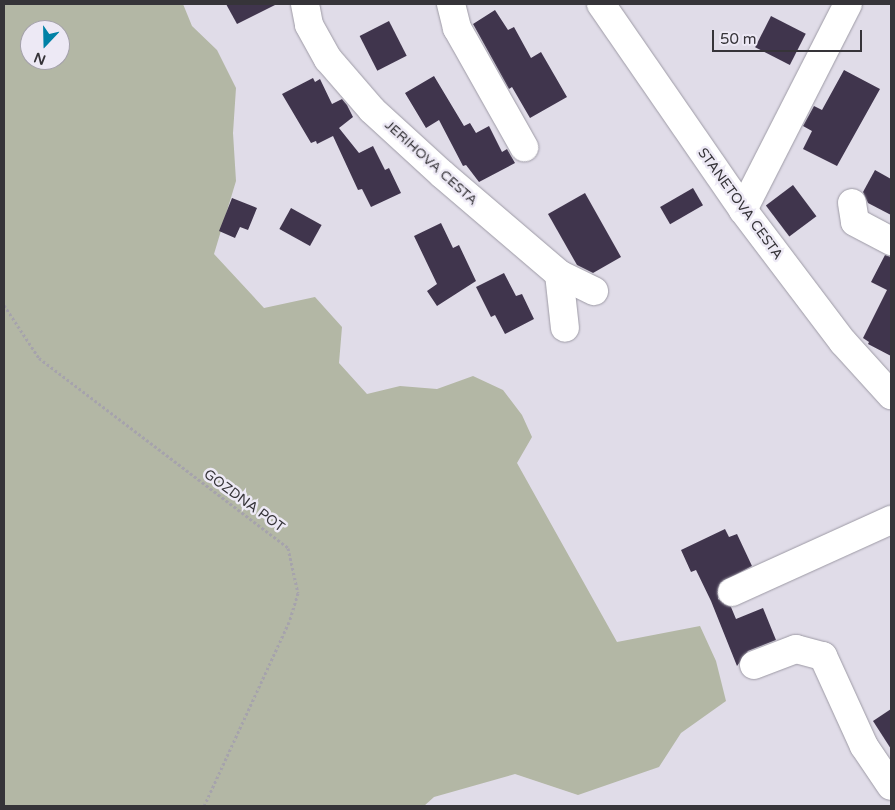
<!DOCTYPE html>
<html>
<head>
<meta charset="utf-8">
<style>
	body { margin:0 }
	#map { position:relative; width:895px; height:810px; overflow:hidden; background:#e0dce8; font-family:"Varela Round",sans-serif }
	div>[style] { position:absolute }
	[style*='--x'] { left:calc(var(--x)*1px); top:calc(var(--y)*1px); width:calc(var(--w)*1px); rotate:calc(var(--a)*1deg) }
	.green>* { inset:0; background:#b3b7a5 }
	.building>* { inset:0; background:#40354d; transform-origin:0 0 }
	.path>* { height:3px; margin-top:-1.5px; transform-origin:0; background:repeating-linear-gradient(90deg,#a6a3ac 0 2.5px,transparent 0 5px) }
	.roads { filter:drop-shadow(0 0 1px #9d9aa5) drop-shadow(0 0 1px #9d9aa5) }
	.minor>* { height:28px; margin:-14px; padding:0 14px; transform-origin:14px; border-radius:14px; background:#fff }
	span { translate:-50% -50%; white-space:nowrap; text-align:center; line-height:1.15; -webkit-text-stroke:5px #ede9f5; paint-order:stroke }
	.street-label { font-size:14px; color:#363439 }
	.frame { position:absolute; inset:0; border:5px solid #363439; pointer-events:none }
	.north { position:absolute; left:20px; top:20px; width:50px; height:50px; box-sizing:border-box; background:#ede9f5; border:1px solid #a4a1aa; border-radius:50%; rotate:201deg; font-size:14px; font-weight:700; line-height:20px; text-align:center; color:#363439 }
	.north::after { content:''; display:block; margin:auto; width:18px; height:22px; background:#0081a6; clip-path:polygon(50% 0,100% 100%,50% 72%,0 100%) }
	.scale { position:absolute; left:712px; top:30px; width:150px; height:22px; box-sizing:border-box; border:2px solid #363439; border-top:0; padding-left:6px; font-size:15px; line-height:18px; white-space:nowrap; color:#363439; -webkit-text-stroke:4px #ede9f5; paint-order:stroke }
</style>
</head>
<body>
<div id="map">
	<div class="green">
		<i style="clip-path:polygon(evenodd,4px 4px,183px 4px,192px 26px,217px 50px,236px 88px,233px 133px,236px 181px,214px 254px,264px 308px,315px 297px,342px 327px,339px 363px,367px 394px,400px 386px,437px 389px,473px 376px,503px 390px,522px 415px,532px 437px,517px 463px,617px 642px,700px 626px,716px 661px,726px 701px,681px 733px,659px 767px,578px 795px,515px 774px,434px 797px,424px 806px,4px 806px,4px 4px,30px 30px,60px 30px,60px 60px,30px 60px,30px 30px)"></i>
	</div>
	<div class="building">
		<i style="clip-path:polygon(226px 4px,277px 4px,237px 24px)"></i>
		<i style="clip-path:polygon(495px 10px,508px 30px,514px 27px,531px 58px,541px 52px,567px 97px,530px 118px,512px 87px,509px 89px,473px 24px)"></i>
		<i style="left:771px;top:16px;width:39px;height:35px;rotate:27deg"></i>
		<i style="left:389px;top:21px;width:39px;height:33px;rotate:63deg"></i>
		<i style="clip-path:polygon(844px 70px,880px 89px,837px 166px,803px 149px,812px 131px,803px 126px,814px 106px,822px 110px)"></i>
		<i style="clip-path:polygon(434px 76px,464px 126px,470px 123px,476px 133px,489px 126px,502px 152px,507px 149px,515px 163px,479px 182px,466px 165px,463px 166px,439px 120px,426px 128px,405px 93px)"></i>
		<i style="clip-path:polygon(313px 78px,315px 82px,320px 79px,332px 104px,342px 99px,347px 105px,353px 117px,339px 128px,359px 153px,373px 146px,385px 170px,389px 168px,401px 193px,371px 207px,362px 189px,358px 190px,333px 136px,317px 144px,316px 141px,311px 143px,282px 94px)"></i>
		<i style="clip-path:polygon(875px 170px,891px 179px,891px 215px,868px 203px,863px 192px)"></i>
		<i style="left:793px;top:185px;width:39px;height:34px;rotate:53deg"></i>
		<i style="left:693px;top:188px;width:20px;height:38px;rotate:60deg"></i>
		<i style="clip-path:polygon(585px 193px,621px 257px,593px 273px,577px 265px,548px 214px)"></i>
		<i style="clip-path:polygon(232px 198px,257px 208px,248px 230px,240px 227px,235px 238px,219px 231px)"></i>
		<i style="left:291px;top:208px;width:35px;height:24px;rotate:29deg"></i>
		<i style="clip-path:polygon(441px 223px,453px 248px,459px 245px,476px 281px,437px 306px,427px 291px,437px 284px,414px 236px)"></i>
		<i style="clip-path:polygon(885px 255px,891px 257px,891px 356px,868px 344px,869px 342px,863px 338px,887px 290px,871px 282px)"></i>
		<i style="clip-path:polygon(504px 273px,516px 296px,522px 294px,534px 319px,505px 334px,495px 315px,491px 317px,476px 287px)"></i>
		<i style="clip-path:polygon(725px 529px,729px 537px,737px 534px,752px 566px,720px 583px,718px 599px,731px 607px,736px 619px,763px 608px,776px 640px,748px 651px,737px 666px,711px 601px,696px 570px,691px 572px,681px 550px)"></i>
		<i style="clip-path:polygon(891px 709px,891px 749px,873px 721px)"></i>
	</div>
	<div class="path">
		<i style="--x:4;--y:305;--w:64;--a:56.6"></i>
		<i style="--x:39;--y:358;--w:313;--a:37.3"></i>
		<i style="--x:288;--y:548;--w:46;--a:77.5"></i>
		<i style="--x:298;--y:593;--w:30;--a:107"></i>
		<i style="--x:289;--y:622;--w:203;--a:114.8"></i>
	</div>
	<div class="roads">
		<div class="minor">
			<i style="--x:305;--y:4;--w:21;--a:79"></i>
			<i style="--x:309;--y:25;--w:39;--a:61"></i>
			<i style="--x:328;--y:59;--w:67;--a:49.2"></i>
			<i style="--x:372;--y:110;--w:95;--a:42.4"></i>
			<i style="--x:442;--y:174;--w:154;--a:40.5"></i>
			<i style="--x:559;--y:274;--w:39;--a:26"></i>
			<i style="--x:451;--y:4;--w:25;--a:76"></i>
			<i style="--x:457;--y:28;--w:137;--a:60.6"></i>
			<i style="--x:601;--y:4;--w:250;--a:55.4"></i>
			<i style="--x:743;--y:210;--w:166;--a:52.9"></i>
			<i style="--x:843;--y:342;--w:72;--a:47.8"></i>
			<i style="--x:852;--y:203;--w:19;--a:81"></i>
			<i style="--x:855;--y:222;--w:41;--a:27.8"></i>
			<i style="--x:743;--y:210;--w:231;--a:-63"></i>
			<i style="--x:559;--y:274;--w:54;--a:83.7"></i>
			<i style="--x:732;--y:592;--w:175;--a:-24.4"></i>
			<i style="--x:754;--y:665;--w:45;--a:-20.9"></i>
			<i style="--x:796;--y:649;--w:28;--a:15"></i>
			<i style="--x:823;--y:656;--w:99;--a:65.5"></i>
			<i style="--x:864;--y:746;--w:48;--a:56"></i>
		</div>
	</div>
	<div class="street-label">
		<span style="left:431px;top:163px;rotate:42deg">JERIHOVA CESTA</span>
		<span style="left:740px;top:204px;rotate:54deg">STANETOVA CESTA</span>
		<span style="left:244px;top:501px;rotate:36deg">GOZDNA POT</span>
	</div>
	<div class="frame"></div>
	<div class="north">N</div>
	<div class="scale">50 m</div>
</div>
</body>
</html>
